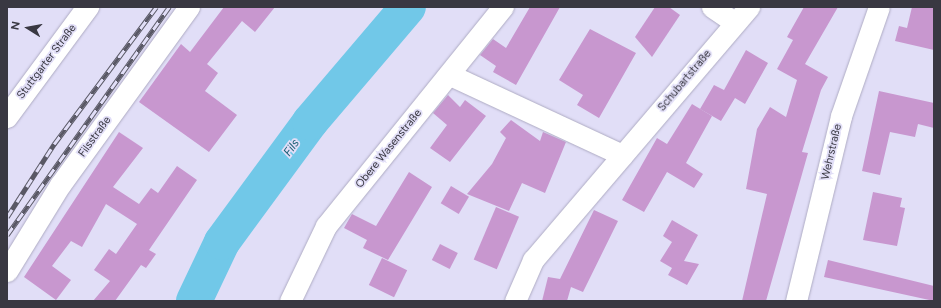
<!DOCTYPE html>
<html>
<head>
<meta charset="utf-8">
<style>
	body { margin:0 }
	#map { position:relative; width:941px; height:308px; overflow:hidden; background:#e1def7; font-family:Figtree,sans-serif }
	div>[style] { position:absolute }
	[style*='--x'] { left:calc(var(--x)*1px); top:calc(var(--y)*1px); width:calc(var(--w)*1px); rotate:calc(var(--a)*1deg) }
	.river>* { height:36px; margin:-18px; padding:0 18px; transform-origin:18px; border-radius:18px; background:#71c8e8 }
	.building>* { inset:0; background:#c897cf; transform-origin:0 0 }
	.roads { filter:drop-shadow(0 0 1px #aeabc3) drop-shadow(0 0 1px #aeabc3) }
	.street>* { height:21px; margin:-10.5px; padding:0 10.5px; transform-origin:10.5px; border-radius:10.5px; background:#fff }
	.primary>* { height:22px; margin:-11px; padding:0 11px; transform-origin:11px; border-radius:11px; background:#fff }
	.rail>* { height:4.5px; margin-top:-2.25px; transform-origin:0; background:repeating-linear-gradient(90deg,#e1def7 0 9px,#595865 0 18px); box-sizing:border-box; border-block:1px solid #595865 }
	span { translate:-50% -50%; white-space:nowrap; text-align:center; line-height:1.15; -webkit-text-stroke:3.5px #e1def7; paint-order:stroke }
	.street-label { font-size:11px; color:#393842 }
	.water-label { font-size:12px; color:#1a5f75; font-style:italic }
	.frame { position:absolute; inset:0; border:8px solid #393842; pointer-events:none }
	.north { position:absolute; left:8px; top:8px; width:40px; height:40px; -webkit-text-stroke:3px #e1def7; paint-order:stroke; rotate:281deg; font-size:11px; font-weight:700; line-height:16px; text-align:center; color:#393842 }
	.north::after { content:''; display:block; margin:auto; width:14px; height:18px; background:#393842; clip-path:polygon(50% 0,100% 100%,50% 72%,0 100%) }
</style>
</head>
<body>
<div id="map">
	<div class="river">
		<i style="--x:194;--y:301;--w:65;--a:-64.6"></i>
		<i style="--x:222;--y:242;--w:149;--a:-53.7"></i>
		<i style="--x:310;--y:122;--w:151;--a:-49.6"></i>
	</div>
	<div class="building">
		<i style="clip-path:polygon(224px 7px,275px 7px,255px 32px,242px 21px,207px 64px,218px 73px,205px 91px,237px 115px,209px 152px,139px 102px,181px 44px,190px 52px)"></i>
		<i style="clip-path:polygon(530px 7px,560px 7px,516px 85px,493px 72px,496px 66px,480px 55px,493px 39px,506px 48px)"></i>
		<i style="clip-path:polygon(655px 7px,669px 7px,680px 15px,652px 57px,635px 37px)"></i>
		<i style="clip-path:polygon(804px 7px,838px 7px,805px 64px,828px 77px,821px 90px,802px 152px,808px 153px,766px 301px,742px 301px,767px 194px,746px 189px,757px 129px,770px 107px,786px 117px,797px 80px,777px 69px,793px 40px,787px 37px)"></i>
		<i style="clip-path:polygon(912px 7px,934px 7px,934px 50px,895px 41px,899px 26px,907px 28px)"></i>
		<i style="clip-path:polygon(590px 29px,636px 53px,599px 118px,577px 105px,583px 95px,559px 80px)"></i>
		<i style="clip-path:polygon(746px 50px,768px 63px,745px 104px,735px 98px,721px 121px,700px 109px,714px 85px,724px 90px)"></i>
		<i style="clip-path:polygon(879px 91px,934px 103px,934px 128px,918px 124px,915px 137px,890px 132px,880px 175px,862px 171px)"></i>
		<i style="clip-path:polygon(448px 95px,460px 107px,465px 100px,486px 116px,450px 162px,430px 148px,447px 125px,433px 113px)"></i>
		<i style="clip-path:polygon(692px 104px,712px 116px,686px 163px,703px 174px,694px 188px,667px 172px,644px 212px,622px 200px,657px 138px,667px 144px)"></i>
		<i style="clip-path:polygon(511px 120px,540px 141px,543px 132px,566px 142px,545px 193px,522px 183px,509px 211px,467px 194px,492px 164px,506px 138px,500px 132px)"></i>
		<i style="clip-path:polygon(119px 132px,143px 148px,113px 187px,139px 204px,151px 188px,158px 193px,177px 166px,197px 180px,149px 250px,156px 254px,146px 268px,141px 265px,115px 301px,93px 301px,110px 281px,94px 270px,109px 249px,116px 254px,137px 224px,106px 204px,82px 247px,71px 241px,52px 266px,71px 280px,56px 300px,24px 277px)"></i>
		<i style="clip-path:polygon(409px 172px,432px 187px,388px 260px,363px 248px,367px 240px,344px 228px,352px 214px,376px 226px)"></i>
		<i style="left:451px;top:186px;width:21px;height:20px;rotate:31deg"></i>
		<i style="clip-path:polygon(873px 192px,902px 198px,900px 207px,905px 208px,897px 246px,863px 240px)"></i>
		<i style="left:496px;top:207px;width:25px;height:57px;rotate:23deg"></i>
		<i style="clip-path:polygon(594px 210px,618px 221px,583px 292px,571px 287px,567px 301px,542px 301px,548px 277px,560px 279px)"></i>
		<i style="clip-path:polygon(672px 220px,698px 235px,684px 261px,699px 264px,687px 285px,668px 275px,672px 268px,660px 261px,672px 242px,663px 236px)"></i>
		<i style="left:440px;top:244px;width:20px;height:18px;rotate:27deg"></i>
		<i style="left:382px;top:258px;width:28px;height:30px;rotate:26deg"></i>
		<i style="clip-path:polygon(828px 260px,934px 286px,934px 301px,824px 277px)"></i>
	</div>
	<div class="roads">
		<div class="street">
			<i style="--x:712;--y:7;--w:27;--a:34"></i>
			<i style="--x:450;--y:75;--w:190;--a:24.9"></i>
			<i style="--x:7;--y:271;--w:101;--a:-58.4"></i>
			<i style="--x:60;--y:185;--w:220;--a:-54.1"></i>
			<i style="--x:290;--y:301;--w:83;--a:-64.4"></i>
			<i style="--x:326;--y:226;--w:282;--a:-51.1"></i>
			<i style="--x:515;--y:301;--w:45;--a:-66.3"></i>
			<i style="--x:533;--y:260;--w:333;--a:-49.5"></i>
			<i style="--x:796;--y:301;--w:190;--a:-76.3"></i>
			<i style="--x:841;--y:116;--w:115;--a:-70.8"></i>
		</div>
		<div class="primary">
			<i style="--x:7;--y:117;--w:137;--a:-53.6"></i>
		</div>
	</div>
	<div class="rail">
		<i style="--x:7;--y:217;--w:87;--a:-57.2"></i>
		<i style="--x:54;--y:144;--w:171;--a:-53.3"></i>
		<i style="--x:7;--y:235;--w:280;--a:-54.6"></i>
	</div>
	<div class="street-label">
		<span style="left:47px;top:62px;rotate:-53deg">Stuttgarter Straße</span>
		<span style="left:685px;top:81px;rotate:-50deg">Schubartstraße</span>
		<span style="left:95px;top:137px;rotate:-54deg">Filsstraße</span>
		<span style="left:389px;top:149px;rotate:-51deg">Obere Wasenstraße</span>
		<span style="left:832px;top:152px;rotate:-77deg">Wehrstraße</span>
	</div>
	<div class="water-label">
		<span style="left:292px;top:148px;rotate:-54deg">Fils</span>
	</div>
	<div class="frame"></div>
	<div class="north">N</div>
</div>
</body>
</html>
